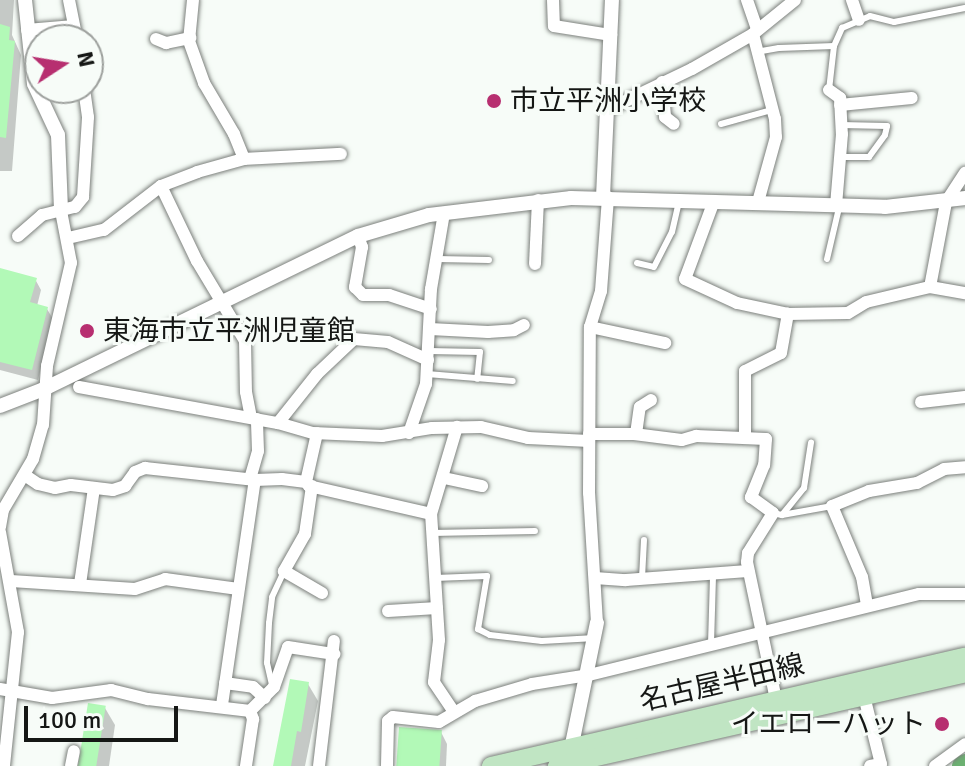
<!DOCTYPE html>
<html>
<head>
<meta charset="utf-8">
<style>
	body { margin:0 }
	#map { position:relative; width:965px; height:766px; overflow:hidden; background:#f7fcf8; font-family:Signika,"Noto Sans JP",sans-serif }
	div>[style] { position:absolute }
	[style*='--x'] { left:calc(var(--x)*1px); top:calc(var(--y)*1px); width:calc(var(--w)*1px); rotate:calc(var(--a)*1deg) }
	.shadow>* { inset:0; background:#0003 }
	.river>* { height:18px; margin:-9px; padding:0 9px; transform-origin:9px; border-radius:9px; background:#6cb172 }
	.building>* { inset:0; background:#b2f9b7; transform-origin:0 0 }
	.roads { filter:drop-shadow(0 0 2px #7c807c) drop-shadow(0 0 2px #7c807c) }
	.service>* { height:6px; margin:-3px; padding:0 3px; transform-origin:3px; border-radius:3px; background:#fff }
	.minor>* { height:12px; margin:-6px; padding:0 6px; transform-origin:6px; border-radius:6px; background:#fff }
	.tertiary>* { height:14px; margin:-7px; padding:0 7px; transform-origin:7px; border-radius:7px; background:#fff }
	.primary>* { height:18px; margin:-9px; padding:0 9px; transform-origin:9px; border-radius:9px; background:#c0e5c3 }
	.dots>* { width:22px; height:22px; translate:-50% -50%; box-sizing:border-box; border:4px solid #f7fcf8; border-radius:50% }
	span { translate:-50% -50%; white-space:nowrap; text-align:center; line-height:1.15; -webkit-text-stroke:6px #f7fcf8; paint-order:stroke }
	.poi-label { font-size:28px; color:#151715 }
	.left { translate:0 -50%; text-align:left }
	.right { translate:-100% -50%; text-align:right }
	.street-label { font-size:28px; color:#151715 }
	.north { position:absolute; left:24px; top:24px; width:80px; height:80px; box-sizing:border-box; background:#f7fcf8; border:2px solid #9da09d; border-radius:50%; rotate:78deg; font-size:22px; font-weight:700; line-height:32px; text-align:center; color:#151715 }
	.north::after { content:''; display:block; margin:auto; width:28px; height:36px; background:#b72f70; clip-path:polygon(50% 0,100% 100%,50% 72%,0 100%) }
	.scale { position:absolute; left:24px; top:706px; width:154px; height:36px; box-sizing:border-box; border:4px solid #151715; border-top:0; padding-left:10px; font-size:24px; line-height:28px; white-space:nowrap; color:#151715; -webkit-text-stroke:6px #f7fcf8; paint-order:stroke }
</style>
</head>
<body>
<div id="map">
	<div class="shadow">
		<i style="clip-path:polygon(0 0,14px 0,12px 35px,21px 55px,12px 171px,0 171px)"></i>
		<i style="clip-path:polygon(0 270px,35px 279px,41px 290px,37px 306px,47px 309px,53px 319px,38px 380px,0 370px)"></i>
		<i style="clip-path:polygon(308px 684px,318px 701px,305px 766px,275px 766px)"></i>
		<i style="clip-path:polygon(105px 708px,115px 725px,109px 766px,81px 766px)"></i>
		<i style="clip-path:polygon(401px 729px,441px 732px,447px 744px,446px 766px,400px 766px)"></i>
	</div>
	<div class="river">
		<i style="--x:961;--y:766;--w:5;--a:-37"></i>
	</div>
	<div class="building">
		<i style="clip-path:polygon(0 24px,10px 27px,9px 40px,15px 41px,6px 138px,0 137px)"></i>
		<i style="clip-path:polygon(0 268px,37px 278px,30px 302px,48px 307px,32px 370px,0 362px)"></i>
		<i style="clip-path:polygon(290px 679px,309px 682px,301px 732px,297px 731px,291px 766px,273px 766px)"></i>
		<i style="left:88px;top:703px;width:18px;height:64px;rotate:9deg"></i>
		<i style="left:399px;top:727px;width:43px;height:39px;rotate:4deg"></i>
	</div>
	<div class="roads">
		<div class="service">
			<i style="--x:756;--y:52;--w:23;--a:-10"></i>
			<i style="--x:779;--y:48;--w:55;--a:-2.1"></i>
			<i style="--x:829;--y:90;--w:44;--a:-83.5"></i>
			<i style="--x:834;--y:46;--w:20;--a:-66"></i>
			<i style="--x:842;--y:28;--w:30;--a:-23"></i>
			<i style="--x:870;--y:16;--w:25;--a:14"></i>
			<i style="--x:894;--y:22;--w:72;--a:-11.2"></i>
			<i style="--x:721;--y:124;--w:52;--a:-15.6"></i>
			<i style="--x:840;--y:157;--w:29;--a:0"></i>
			<i style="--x:869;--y:157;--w:27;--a:-54"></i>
			<i style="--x:885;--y:135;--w:9;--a:-77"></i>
			<i style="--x:887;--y:126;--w:46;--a:-178.8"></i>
			<i style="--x:437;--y:259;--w:52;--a:1.1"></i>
			<i style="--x:827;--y:259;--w:52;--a:-76.8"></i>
			<i style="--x:637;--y:263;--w:17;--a:13"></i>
			<i style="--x:654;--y:267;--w:39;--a:-63"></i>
			<i style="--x:672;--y:232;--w:31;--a:-77"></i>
			<i style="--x:429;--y:351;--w:51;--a:1.1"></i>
			<i style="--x:480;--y:352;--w:27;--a:96"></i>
			<i style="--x:427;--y:374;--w:86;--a:4.7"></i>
			<i style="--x:773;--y:513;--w:9;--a:13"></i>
			<i style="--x:782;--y:515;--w:35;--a:-51"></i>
			<i style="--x:804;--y:488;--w:46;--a:-81.2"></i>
			<i style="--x:782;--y:515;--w:51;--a:-10.2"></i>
			<i style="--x:432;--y:533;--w:103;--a:-1.1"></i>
			<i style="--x:435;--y:578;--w:52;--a:-2.2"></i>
			<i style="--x:487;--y:576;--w:54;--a:99.6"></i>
			<i style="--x:478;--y:629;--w:13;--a:27"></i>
			<i style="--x:490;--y:635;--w:52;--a:6.6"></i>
			<i style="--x:542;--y:641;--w:53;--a:-3.2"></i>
			<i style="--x:642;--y:578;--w:38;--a:-87"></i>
			<i style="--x:711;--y:644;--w:68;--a:-88.3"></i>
			<i style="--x:273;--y:689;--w:27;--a:-103"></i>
			<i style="--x:267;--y:663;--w:40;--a:-87.1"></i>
			<i style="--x:269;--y:623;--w:26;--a:-83"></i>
			<i style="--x:272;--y:597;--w:29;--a:-65"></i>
		</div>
		<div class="minor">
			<i style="--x:69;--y:0;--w:41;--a:78.7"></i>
			<i style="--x:193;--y:0;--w:41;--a:95.6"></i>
			<i style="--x:189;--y:41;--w:45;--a:70.3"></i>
			<i style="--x:204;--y:83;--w:59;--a:59.5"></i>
			<i style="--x:234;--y:134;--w:27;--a:68"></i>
			<i style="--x:553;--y:0;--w:26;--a:88"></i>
			<i style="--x:554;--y:26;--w:58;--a:9"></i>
			<i style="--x:747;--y:0;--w:31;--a:71"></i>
			<i style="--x:852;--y:0;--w:21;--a:71"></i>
			<i style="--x:27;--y:30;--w:47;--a:-4.9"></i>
			<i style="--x:753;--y:34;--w:88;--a:75.5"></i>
			<i style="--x:775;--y:119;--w:18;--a:87"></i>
			<i style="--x:776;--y:137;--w:67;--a:105.5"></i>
			<i style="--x:156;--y:39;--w:11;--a:22"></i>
			<i style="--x:166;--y:43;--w:25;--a:-12"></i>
			<i style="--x:662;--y:82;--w:35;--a:85"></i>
			<i style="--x:665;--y:117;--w:11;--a:38"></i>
			<i style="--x:829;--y:90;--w:14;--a:36"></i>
			<i style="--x:840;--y:98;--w:36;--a:87"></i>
			<i style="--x:842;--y:134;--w:72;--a:94.8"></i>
			<i style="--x:840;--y:105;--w:72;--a:-5.6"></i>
			<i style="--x:607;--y:110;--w:94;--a:-25.8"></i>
			<i style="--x:692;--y:69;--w:70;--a:-29.8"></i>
			<i style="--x:753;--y:34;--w:54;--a:-39"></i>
			<i style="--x:161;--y:186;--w:83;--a:64.4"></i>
			<i style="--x:197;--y:261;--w:93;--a:59"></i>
			<i style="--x:245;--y:341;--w:51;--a:88.9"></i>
			<i style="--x:246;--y:392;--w:25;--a:79"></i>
			<i style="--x:714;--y:201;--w:83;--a:110.4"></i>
			<i style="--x:685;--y:279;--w:57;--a:24.8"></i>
			<i style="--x:737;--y:303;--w:52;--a:12.2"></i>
			<i style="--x:788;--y:314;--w:60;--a:-1"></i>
			<i style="--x:848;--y:313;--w:21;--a:-31"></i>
			<i style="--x:866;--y:302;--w:66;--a:-13.2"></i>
			<i style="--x:930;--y:287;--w:36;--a:10"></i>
			<i style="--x:18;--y:236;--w:32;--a:-41"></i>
			<i style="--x:42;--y:215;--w:34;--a:-14"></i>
			<i style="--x:75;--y:207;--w:13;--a:-51"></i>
			<i style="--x:83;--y:197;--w:80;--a:-86.4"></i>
			<i style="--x:88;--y:117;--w:29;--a:-98"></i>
			<i style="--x:358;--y:236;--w:12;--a:70"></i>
			<i style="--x:362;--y:247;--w:41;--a:99.9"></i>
			<i style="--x:355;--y:287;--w:11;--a:45"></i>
			<i style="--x:363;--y:295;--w:26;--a:0"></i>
			<i style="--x:389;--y:295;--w:44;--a:18.4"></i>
			<i style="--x:68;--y:238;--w:37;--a:-13"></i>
			<i style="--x:104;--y:230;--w:72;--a:-37.7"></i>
			<i style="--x:161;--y:186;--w:39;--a:-21"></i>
			<i style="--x:197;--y:172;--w:49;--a:-15.5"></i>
			<i style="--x:244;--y:159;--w:97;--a:-3"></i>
			<i style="--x:535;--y:264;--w:64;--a:-87.3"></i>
			<i style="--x:930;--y:287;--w:86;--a:-79.3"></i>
			<i style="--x:946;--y:202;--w:35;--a:-57"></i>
			<i style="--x:590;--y:327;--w:77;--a:12"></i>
			<i style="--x:430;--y:329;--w:58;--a:3"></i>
			<i style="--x:488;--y:332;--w:26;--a:-4"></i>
			<i style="--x:514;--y:330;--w:11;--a:-27"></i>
			<i style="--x:79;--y:387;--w:202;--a:10.3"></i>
			<i style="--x:278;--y:423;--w:36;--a:16"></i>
			<i style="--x:313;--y:433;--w:69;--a:2.5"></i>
			<i style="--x:382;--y:436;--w:51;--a:-9.1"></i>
			<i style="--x:432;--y:428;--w:49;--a:-1.2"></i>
			<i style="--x:481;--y:427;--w:48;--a:13.2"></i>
			<i style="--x:528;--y:438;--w:61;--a:2.8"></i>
			<i style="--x:921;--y:402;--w:44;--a:-6.5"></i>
			<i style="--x:278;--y:423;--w:63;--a:-51.5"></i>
			<i style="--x:317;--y:374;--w:51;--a:-43.4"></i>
			<i style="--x:354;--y:339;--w:34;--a:5"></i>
			<i style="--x:388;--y:342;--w:44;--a:24.2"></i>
			<i style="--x:409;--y:433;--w:52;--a:-70.9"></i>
			<i style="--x:426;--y:384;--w:95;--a:-87"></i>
			<i style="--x:431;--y:289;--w:77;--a:-80.3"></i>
			<i style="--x:589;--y:434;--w:45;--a:0"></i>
			<i style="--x:634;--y:434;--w:48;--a:7.1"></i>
			<i style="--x:682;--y:440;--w:15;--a:-16"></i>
			<i style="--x:696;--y:436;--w:70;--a:2.5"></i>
			<i style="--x:766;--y:439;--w:26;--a:94"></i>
			<i style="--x:764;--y:465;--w:35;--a:112"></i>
			<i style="--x:751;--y:497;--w:27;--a:36"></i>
			<i style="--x:773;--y:513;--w:47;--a:122"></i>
			<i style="--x:748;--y:553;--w:9;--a:96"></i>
			<i style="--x:747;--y:562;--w:141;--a:78.1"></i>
			<i style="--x:636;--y:434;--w:27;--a:-82"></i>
			<i style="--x:640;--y:407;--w:13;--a:-32"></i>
			<i style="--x:745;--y:437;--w:66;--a:-90"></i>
			<i style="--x:745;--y:371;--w:40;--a:-26.6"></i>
			<i style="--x:781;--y:353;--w:40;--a:-80"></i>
			<i style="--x:26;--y:476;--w:14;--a:34"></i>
			<i style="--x:38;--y:484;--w:17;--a:13"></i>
			<i style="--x:55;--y:488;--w:16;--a:-11"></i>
			<i style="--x:71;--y:485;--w:42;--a:6.8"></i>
			<i style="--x:113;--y:490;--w:13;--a:-18"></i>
			<i style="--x:125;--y:486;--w:17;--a:-54"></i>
			<i style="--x:135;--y:472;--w:11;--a:-22"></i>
			<i style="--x:145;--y:468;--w:111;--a:6.2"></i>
			<i style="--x:255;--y:480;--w:27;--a:-2"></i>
			<i style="--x:282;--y:479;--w:24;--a:7"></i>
			<i style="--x:306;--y:482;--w:5;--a:53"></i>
			<i style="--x:309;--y:486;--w:125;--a:12.9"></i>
			<i style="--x:444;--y:478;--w:39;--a:12"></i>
			<i style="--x:250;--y:479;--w:29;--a:-74"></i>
			<i style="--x:258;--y:451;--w:32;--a:-92"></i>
			<i style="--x:306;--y:482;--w:50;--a:-77.3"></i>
			<i style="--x:312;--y:486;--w:49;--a:98.3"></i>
			<i style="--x:305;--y:534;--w:43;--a:119.6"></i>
			<i style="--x:284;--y:571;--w:44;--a:30.1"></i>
			<i style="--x:0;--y:527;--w:17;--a:-80"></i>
			<i style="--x:3;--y:510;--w:59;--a:-59.5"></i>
			<i style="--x:33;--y:459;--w:35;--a:-74"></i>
			<i style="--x:43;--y:425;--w:59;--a:-86.1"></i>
			<i style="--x:47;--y:366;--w:106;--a:-76.9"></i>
			<i style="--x:71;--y:263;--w:53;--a:-100.9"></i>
			<i style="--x:0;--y:532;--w:102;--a:79.8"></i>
			<i style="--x:18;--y:632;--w:135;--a:96"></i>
			<i style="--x:595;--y:578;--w:31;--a:4"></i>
			<i style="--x:626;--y:580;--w:122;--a:-4.2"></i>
			<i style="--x:11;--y:581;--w:124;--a:3.7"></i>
			<i style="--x:135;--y:589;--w:32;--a:-18"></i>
			<i style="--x:165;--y:579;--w:74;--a:7.8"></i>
			<i style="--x:80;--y:584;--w:97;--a:-81.7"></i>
			<i style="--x:867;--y:605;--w:28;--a:-100"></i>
			<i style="--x:862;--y:577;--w:77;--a:-112.9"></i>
			<i style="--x:832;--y:506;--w:40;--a:-22"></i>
			<i style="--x:869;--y:491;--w:49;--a:-9.5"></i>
			<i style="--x:917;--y:483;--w:30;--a:-27"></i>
			<i style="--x:944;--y:469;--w:21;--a:-5"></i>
			<i style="--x:388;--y:611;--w:49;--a:-3.5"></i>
			<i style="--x:597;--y:623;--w:130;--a:-93.5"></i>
			<i style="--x:589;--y:493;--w:166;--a:-89.7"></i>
			<i style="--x:590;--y:327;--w:38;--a:-73"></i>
			<i style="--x:601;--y:291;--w:94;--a:-85.7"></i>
			<i style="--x:225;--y:683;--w:28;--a:8"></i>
			<i style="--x:253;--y:687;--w:16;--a:43"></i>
			<i style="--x:0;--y:689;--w:53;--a:9.8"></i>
			<i style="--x:52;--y:698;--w:60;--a:-7.7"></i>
			<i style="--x:111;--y:690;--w:38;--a:14"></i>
			<i style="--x:148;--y:699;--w:103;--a:6.7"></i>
			<i style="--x:250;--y:711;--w:9;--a:69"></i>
			<i style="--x:253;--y:719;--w:48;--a:98.5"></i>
			<i style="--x:864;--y:696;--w:70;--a:76"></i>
			<i style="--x:881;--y:764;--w:11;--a:170"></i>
			<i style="--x:222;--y:705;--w:227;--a:-81.7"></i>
			<i style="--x:250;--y:711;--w:34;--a:-45"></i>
			<i style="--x:274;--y:687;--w:42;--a:-70.7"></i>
			<i style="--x:288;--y:647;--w:47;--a:8.7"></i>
			<i style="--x:454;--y:712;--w:36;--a:-124"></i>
			<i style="--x:434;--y:682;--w:42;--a:-83.2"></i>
			<i style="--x:439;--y:640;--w:126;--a:-93.6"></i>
			<i style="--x:431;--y:514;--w:91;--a:-73.4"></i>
			<i style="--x:71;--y:766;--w:15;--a:-79"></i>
			<i style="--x:319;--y:766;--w:126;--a:-83.2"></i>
			<i style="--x:387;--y:766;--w:45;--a:-88.7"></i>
			<i style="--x:388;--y:721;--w:6;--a:-39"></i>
			<i style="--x:393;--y:717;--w:46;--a:6.2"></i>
			<i style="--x:439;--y:722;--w:42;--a:-30.3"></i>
			<i style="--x:475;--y:701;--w:59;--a:-16.6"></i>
			<i style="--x:532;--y:684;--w:58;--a:-9"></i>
			<i style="--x:589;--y:675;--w:340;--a:-13.8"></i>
			<i style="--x:919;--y:594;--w:46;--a:0"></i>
			<i style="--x:935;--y:766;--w:37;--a:-36"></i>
		</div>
		<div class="tertiary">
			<i style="--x:25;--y:0;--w:84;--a:83.9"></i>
			<i style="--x:34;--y:84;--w:56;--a:64.8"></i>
			<i style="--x:58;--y:135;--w:76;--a:87.7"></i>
			<i style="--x:603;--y:197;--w:197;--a:-87.4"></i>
			<i style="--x:0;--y:406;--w:47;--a:-21.1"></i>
			<i style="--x:44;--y:389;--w:349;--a:-26"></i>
			<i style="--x:358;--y:236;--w:74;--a:-16.5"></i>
			<i style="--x:429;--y:215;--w:143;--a:-6.8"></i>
			<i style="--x:571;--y:198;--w:314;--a:1.6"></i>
			<i style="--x:885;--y:207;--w:81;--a:-6.4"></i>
			<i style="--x:570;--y:754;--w:134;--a:-78.4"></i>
		</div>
		<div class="primary">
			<i style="--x:491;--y:766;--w:486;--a:-13"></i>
			<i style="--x:557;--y:766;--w:418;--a:-12.8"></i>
		</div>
	</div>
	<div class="dots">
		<i style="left:494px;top:101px;background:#b72f70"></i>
		<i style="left:87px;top:331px;background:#b72f70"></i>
		<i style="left:942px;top:724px;background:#b72f70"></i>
	</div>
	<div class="poi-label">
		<span class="left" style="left:510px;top:101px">市立平洲小学校</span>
		<span class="left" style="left:103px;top:331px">東海市立平洲児童館</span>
		<span class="right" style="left:926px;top:724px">イエローハット</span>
	</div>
	<div class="street-label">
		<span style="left:722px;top:683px;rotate:-13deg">名古屋半田線</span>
	</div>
	<div class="north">N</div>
	<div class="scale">100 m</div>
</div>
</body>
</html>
